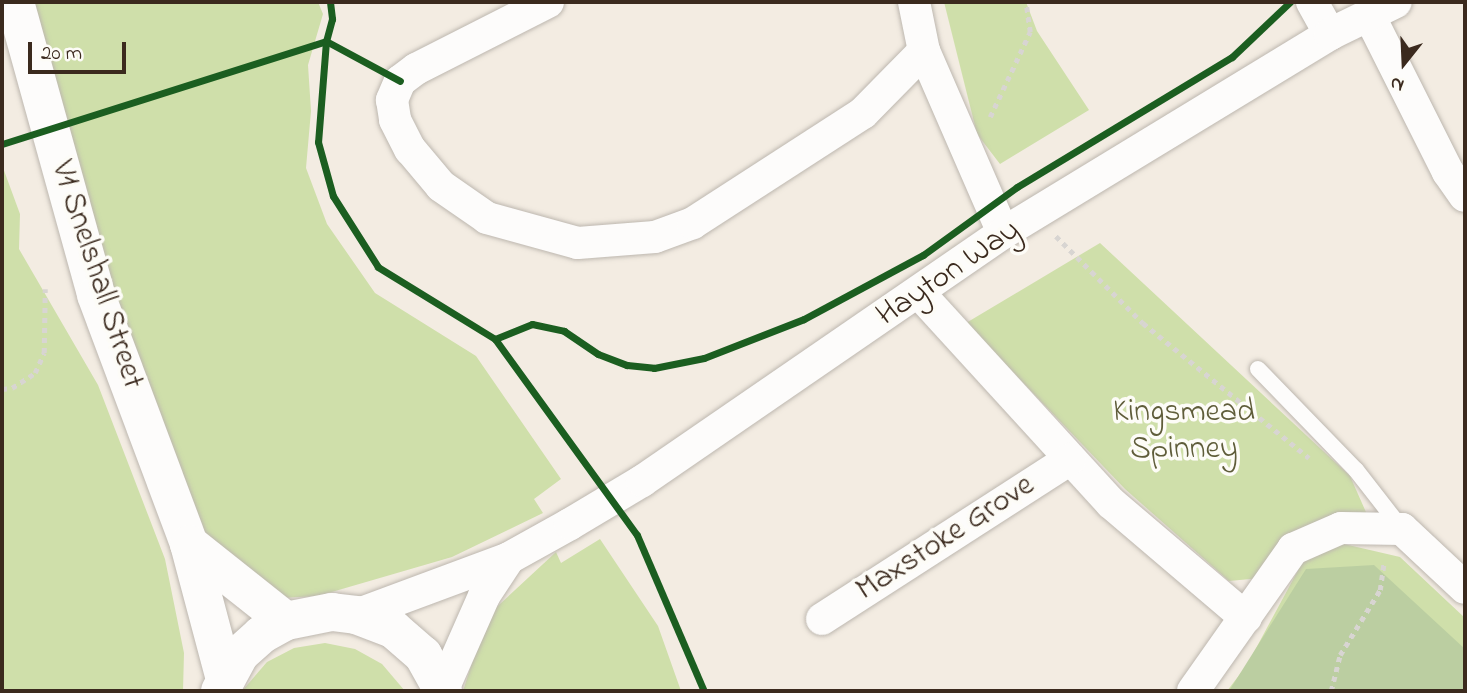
<!DOCTYPE html>
<html>
<head>
<meta charset="utf-8">
<style>
	body { margin:0 }
	#map { position:relative; width:1467px; height:693px; overflow:hidden; background:#f3ece2; font-family:"Indie Flower",sans-serif }
	div>[style] { position:absolute }
	[style*='--x'] { left:calc(var(--x)*1px); top:calc(var(--y)*1px); width:calc(var(--w)*1px); rotate:calc(var(--a)*1deg) }
	.green>* { inset:0; background:#cfdfaa }
	.forest>* { inset:0; background:#bbcea1 }
	.path>* { height:4.5px; margin-top:-2.25px; transform-origin:0; background:repeating-linear-gradient(90deg,#d8d5d2 0 5px,transparent 0 10px) }
	.roads { filter:drop-shadow(0 0 2px #bdb7af) drop-shadow(0 0 2px #bdb7af) }
	.service>* { height:16px; margin:-8px; padding:0 8px; transform-origin:8px; border-radius:8px; background:#fdfcfb }
	.minor>* { height:32px; margin:-16px; padding:0 16px; transform-origin:16px; border-radius:16px; background:#fdfcfb }
	.tertiary>* { height:38px; margin:-19px; padding:0 19px; transform-origin:19px; border-radius:19px; background:#fdfcfb }
	.cycleway>* { height:7px; margin:-3.5px; padding:0 3.5px; transform-origin:3.5px; border-radius:3.5px; background:#1b5e20 }
	span { translate:-50% -50%; white-space:nowrap; text-align:center; line-height:1.15; -webkit-text-stroke:7px #fdfcf7; paint-order:stroke }
	.street-label { font-size:32px; color:#3b2a1e }
	.park-label { font-size:32px; color:#5f5d3a }
	.frame { position:absolute; inset:0; border:4px solid #3b2a1e; pointer-events:none }
	.north { position:absolute; left:1369px; top:28px; width:70px; height:70px; -webkit-text-stroke:5px #fdfcf7; paint-order:stroke; rotate:198deg; font-size:19px; font-weight:700; line-height:28px; text-align:center; color:#3b2a1e }
	.north::after { content:''; display:block; margin:auto; width:24px; height:32px; background:#3b2a1e; clip-path:polygon(50% 0,100% 100%,50% 72%,0 100%) }
	.scale { position:absolute; left:28px; top:42px; width:98px; height:32px; box-sizing:border-box; border:4px solid #3b2a1e; border-top:0; padding-left:9px; font-size:21px; line-height:24px; white-space:nowrap; color:#3b2a1e; -webkit-text-stroke:5px #fdfcf7; paint-order:stroke }
</style>
</head>
<body>
<div id="map">
	<div class="green">
		<i style="clip-path:polygon(33px 2px,318px 2px,323px 14px,308px 65px,311px 111px,306px 168px,327px 224px,375px 293px,476px 356px,561px 479px,534px 499px,543px 513px,452px 557px,318px 596px,281px 598px,205px 534px,98px 270px)"></i>
		<i style="clip-path:polygon(944px 2px,1026px 2px,1037px 31px,1089px 110px,1000px 164px,977px 134px)"></i>
		<i style="clip-path:polygon(2px 165px,20px 214px,19px 249px,98px 385px,165px 559px,184px 653px,183px 691px,2px 691px)"></i>
		<i style="clip-path:polygon(1100px 243px,1350px 476px,1373px 528px,1341px 528px,1273px 577px,1229px 581px,1125px 489px,966px 323px)"></i>
		<i style="clip-path:polygon(600px 539px,658px 626px,681px 691px,463px 691px,487px 616px,556px 552px,561px 563px)"></i>
		<i style="clip-path:polygon(1344px 544px,1400px 557px,1465px 618px,1465px 691px,1227px 691px,1247px 665px,1303px 561px)"></i>
		<i style="clip-path:polygon(325px 643px,355px 649px,382px 664px,405px 691px,242px 691px,267px 662px,294px 648px)"></i>
	</div>
	<div class="forest">
		<i style="clip-path:polygon(1374px 565px,1465px 649px,1465px 691px,1229px 691px,1306px 569px)"></i>
	</div>
	<div class="path">
		<i style="--x:990;--y:117;--w:94;--a:-64.8"></i>
		<i style="--x:1030;--y:32;--w:30;--a:-98"></i>
		<i style="--x:1056;--y:236;--w:123;--a:45"></i>
		<i style="--x:1143;--y:323;--w:214;--a:39.1"></i>
		<i style="--x:2;--y:389;--w:10;--a:-6"></i>
		<i style="--x:12;--y:388;--w:27;--a:-33"></i>
		<i style="--x:35;--y:373;--w:22;--a:-66"></i>
		<i style="--x:44;--y:353;--w:64;--a:-89.1"></i>
		<i style="--x:1331;--y:691;--w:37;--a:-76"></i>
		<i style="--x:1340;--y:655;--w:76;--a:-58.4"></i>
		<i style="--x:1380;--y:590;--w:29;--a:-82"></i>
	</div>
	<div class="roads">
		<div class="service">
			<i style="--x:1258;--y:369;--w:141;--a:45.9"></i>
			<i style="--x:1356;--y:470;--w:75;--a:52.1"></i>
		</div>
		<div class="minor">
			<i style="--x:548;--y:2;--w:148;--a:153.1"></i>
			<i style="--x:416;--y:69;--w:20;--a:143"></i>
			<i style="--x:400;--y:81;--w:21;--a:113"></i>
			<i style="--x:392;--y:100;--w:20;--a:81"></i>
			<i style="--x:395;--y:120;--w:33;--a:63"></i>
			<i style="--x:410;--y:149;--w:48;--a:50"></i>
			<i style="--x:441;--y:186;--w:56;--a:34.8"></i>
			<i style="--x:487;--y:218;--w:94;--a:15.4"></i>
			<i style="--x:578;--y:243;--w:77;--a:-4.5"></i>
			<i style="--x:655;--y:237;--w:40;--a:-20.2"></i>
			<i style="--x:693;--y:223;--w:202;--a:-32.9"></i>
			<i style="--x:863;--y:113;--w:87;--a:-45.5"></i>
			<i style="--x:914;--y:2;--w:50;--a:78.5"></i>
			<i style="--x:924;--y:51;--w:198;--a:66.5"></i>
			<i style="--x:1312;--y:2;--w:37;--a:61"></i>
			<i style="--x:1369;--y:15;--w:176;--a:63.3"></i>
			<i style="--x:1448;--y:172;--w:29;--a:55"></i>
			<i style="--x:920;--y:294;--w:283;--a:47.6"></i>
			<i style="--x:1111;--y:503;--w:177;--a:40.4"></i>
			<i style="--x:356;--y:615;--w:163;--a:-20.4"></i>
			<i style="--x:509;--y:558;--w:70;--a:-29.1"></i>
			<i style="--x:570;--y:524;--w:84;--a:-30.8"></i>
			<i style="--x:642;--y:481;--w:438;--a:-34.5"></i>
			<i style="--x:1003;--y:233;--w:383;--a:-31.3"></i>
			<i style="--x:1330;--y:34;--w:73;--a:-25.9"></i>
			<i style="--x:822;--y:619;--w:295;--a:-32.8"></i>
			<i style="--x:443;--y:689;--w:102;--a:-66.2"></i>
			<i style="--x:484;--y:596;--w:45;--a:-56.7"></i>
			<i style="--x:1193;--y:691;--w:174;--a:-54.8"></i>
			<i style="--x:1293;--y:549;--w:52;--a:-23.6"></i>
			<i style="--x:1341;--y:528;--w:61;--a:0.9"></i>
			<i style="--x:1402;--y:529;--w:86;--a:43.1"></i>
		</div>
		<div class="tertiary">
			<i style="--x:15;--y:2;--w:304;--a:74.5"></i>
			<i style="--x:96;--y:295;--w:266;--a:69.5"></i>
			<i style="--x:189;--y:544;--w:140;--a:75.1"></i>
			<i style="--x:189;--y:544;--w:124;--a:38.4"></i>
			<i style="--x:220;--y:691;--w:42;--a:-61.6"></i>
			<i style="--x:240;--y:654;--w:28;--a:-42"></i>
			<i style="--x:261;--y:635;--w:29;--a:-29"></i>
			<i style="--x:286;--y:621;--w:47;--a:-11.1"></i>
			<i style="--x:332;--y:612;--w:24;--a:7"></i>
			<i style="--x:356;--y:615;--w:40;--a:21"></i>
			<i style="--x:393;--y:629;--w:40;--a:41"></i>
			<i style="--x:423;--y:655;--w:41;--a:60.9"></i>
		</div>
	</div>
	<div class="cycleway">
		<i style="--x:330;--y:2;--w:17;--a:83"></i>
		<i style="--x:332;--y:19;--w:23;--a:105"></i>
		<i style="--x:326;--y:41;--w:84;--a:28.4"></i>
		<i style="--x:2;--y:144;--w:340;--a:-17.6"></i>
		<i style="--x:326;--y:41;--w:101;--a:94.5"></i>
		<i style="--x:318;--y:142;--w:56;--a:74.5"></i>
		<i style="--x:333;--y:196;--w:84;--a:57.6"></i>
		<i style="--x:378;--y:267;--w:137;--a:31.6"></i>
		<i style="--x:495;--y:339;--w:242;--a:54.1"></i>
		<i style="--x:637;--y:535;--w:170;--a:66.8"></i>
		<i style="--x:495;--y:339;--w:40;--a:-22"></i>
		<i style="--x:532;--y:324;--w:33;--a:12"></i>
		<i style="--x:564;--y:331;--w:41;--a:34.1"></i>
		<i style="--x:598;--y:354;--w:31;--a:21"></i>
		<i style="--x:627;--y:365;--w:27;--a:6"></i>
		<i style="--x:654;--y:368;--w:51;--a:-11.3"></i>
		<i style="--x:704;--y:358;--w:107;--a:-21.3"></i>
		<i style="--x:804;--y:319;--w:135;--a:-28.3"></i>
		<i style="--x:923;--y:255;--w:116;--a:-35.9"></i>
		<i style="--x:1017;--y:187;--w:251;--a:-31.2"></i>
		<i style="--x:1232;--y:57;--w:80;--a:-43.5"></i>
	</div>
	<div class="street-label">
		<span style="left:949px;top:274px;rotate:-34deg">Hayton Way</span>
		<span style="left:96px;top:275px;rotate:72deg">V1 Snelshall Street</span>
		<span style="left:946px;top:539px;rotate:-33deg">Maxstoke Grove</span>
	</div>
	<div class="park-label">
		<span style="left:1184px;top:432px">Kingsmead<br>Spinney</span>
	</div>
	<div class="frame"></div>
	<div class="north">N</div>
	<div class="scale">20 m</div>
</div>
</body>
</html>
